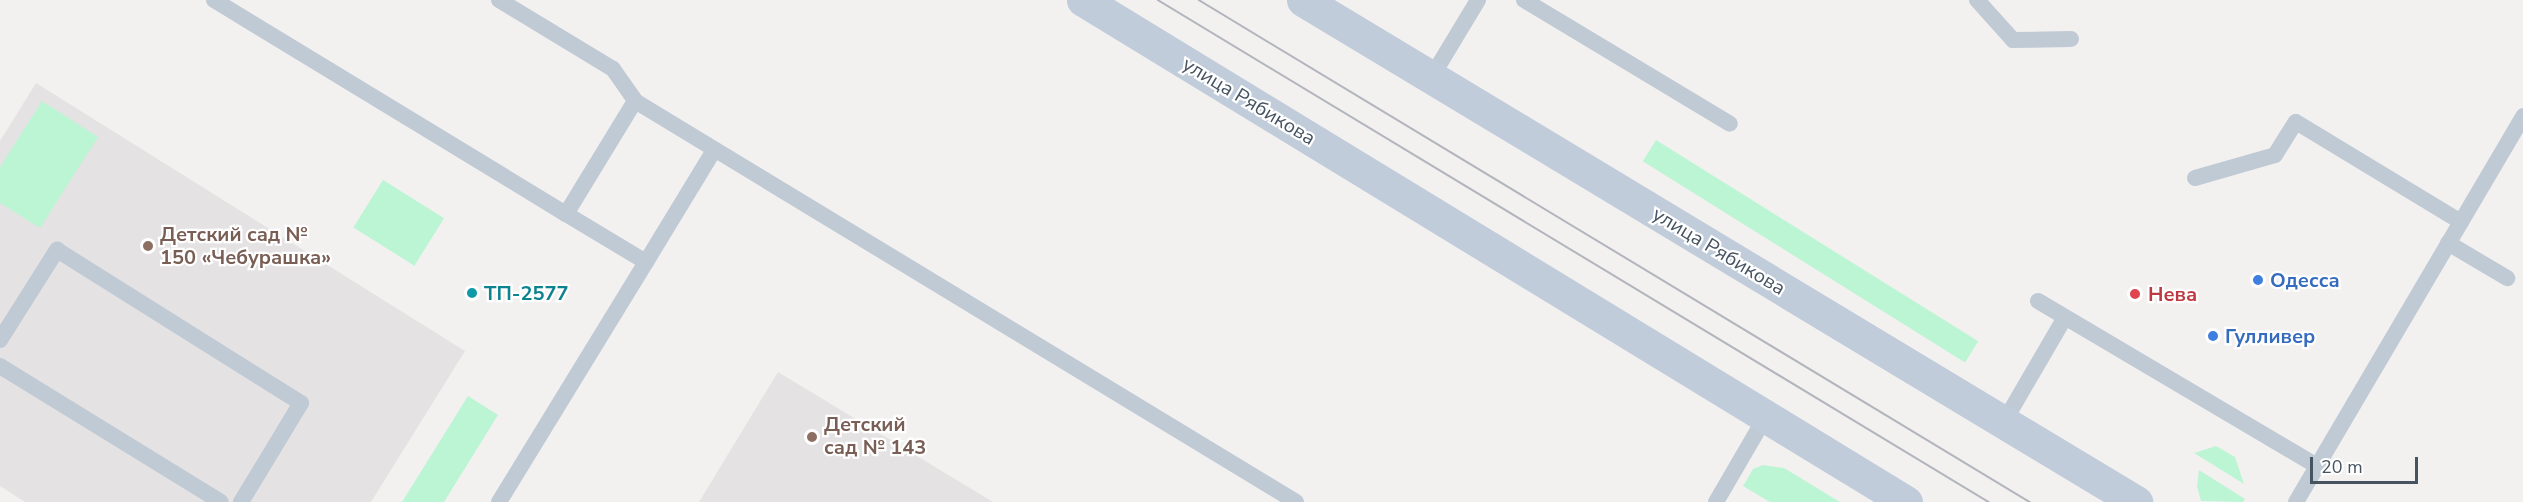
<!DOCTYPE html>
<html>
<head>
<meta charset="utf-8">
<style>
	body { margin:0 }
	#map { position:relative; width:2523px; height:502px; overflow:hidden; background:#f3f1f0; font-family:"Nunito Sans",sans-serif }
	div>[style] { position:absolute }
	[style*='--x'] { left:calc(var(--x)*1px); top:calc(var(--y)*1px); width:calc(var(--w)*1px); rotate:calc(var(--a)*1deg) }
	.education>* { inset:0; background:#e4e2e2 }
	.green>* { inset:0; background:#bbf5d4; transform-origin:0 0 }
	.lane>* { height:16px; margin:-8px; padding:0 8px; transform-origin:8px; border-radius:8px; background:#c0cad4 }
	.secondary>* { height:33px; margin:-16.5px; padding:0 16.5px; transform-origin:16.5px; border-radius:16.5px; background:#c1ccdb }
	.tram>* { height:1.5px; margin:-0.75px; padding:0 0.75px; transform-origin:0.75px; border-radius:0.75px; background:#b2b5bc }
	.dots>* { width:16px; height:16px; translate:-50% -50%; box-sizing:border-box; border:3px solid #fff; border-radius:50% }
	span { translate:-50% -50%; white-space:nowrap; text-align:center; line-height:1.15; -webkit-text-stroke:4.5px #fff; paint-order:stroke }
	.street-label { font-size:20px; color:#465361 }
	.education-label { font-size:20px; color:#785e54; font-weight:700 }
	.left { translate:0 -50%; text-align:left }
	.shop-label { font-size:20px; color:#366cbe; font-weight:700 }
	.culture-label { font-size:20px; color:#0d838f; font-weight:700 }
	.health-label { font-size:20px; color:#be3a42; font-weight:700 }
	.scale { position:absolute; left:2310px; top:457px; width:108px; height:27px; box-sizing:border-box; border:3px solid #465361; border-top:0; padding-left:8px; font-size:18px; line-height:21px; white-space:nowrap; color:#465361; -webkit-text-stroke:4px #fff; paint-order:stroke }
</style>
</head>
<body>
<div id="map">
	<div class="education">
		<i style="clip-path:polygon(36px 83px,465px 351px,371px 502px,25px 502px,0 486px,0 141px)"></i>
		<i style="clip-path:polygon(778px 372px,993px 502px,699px 502px)"></i>
	</div>
	<div class="green">
		<i style="clip-path:polygon(42px 101px,98px 137px,40px 228px,0 203px,0 167px)"></i>
		<i style="left:1656px;top:140px;width:380px;height:25px;rotate:32deg"></i>
		<i style="left:383px;top:180px;width:72px;height:56px;rotate:32deg"></i>
		<i style="clip-path:polygon(468px 396px,498px 415px,444px 502px,402px 502px)"></i>
		<i style="clip-path:polygon(2216px 446px,2235px 457px,2244px 484px,2194px 453px)"></i>
		<i style="clip-path:polygon(1763px 465px,1784px 468px,1840px 502px,1770px 502px,1743px 486px,1753px 469px)"></i>
		<i style="clip-path:polygon(2199px 470px,2245px 499px,2243px 502px,2201px 501px,2197px 486px)"></i>
	</div>
	<div class="lane">
		<i style="--x:214;--y:0;--w:412;--a:31.3"></i>
		<i style="--x:499;--y:0;--w:133;--a:31.2"></i>
		<i style="--x:613;--y:69;--w:39;--a:55"></i>
		<i style="--x:635;--y:101;--w:773;--a:31.24"></i>
		<i style="--x:1524;--y:0;--w:240;--a:31"></i>
		<i style="--x:1977;--y:0;--w:54;--a:48"></i>
		<i style="--x:2013;--y:40;--w:58;--a:-1"></i>
		<i style="--x:1431;--y:78;--w:91;--a:-58.9"></i>
		<i style="--x:2195;--y:178;--w:83;--a:-16"></i>
		<i style="--x:2275;--y:155;--w:39;--a:-58"></i>
		<i style="--x:2296;--y:122;--w:193;--a:31.2"></i>
		<i style="--x:2448;--y:243;--w:69;--a:30.7"></i>
		<i style="--x:646;--y:262;--w:131;--a:-58.7"></i>
		<i style="--x:2038;--y:301;--w:324;--a:30.6"></i>
		<i style="--x:0;--y:340;--w:107;--a:-57.7"></i>
		<i style="--x:57;--y:250;--w:288;--a:32.1"></i>
		<i style="--x:301;--y:403;--w:116;--a:121.2"></i>
		<i style="--x:0;--y:366;--w:259;--a:31.6"></i>
		<i style="--x:2004;--y:422;--w:121;--a:-59.8"></i>
		<i style="--x:499;--y:502;--w:281;--a:-58.5"></i>
		<i style="--x:646;--y:262;--w:93;--a:-149"></i>
		<i style="--x:566;--y:214;--w:132;--a:-58.6"></i>
		<i style="--x:1716;--y:502;--w:99;--a:-59.8"></i>
		<i style="--x:2296;--y:502;--w:448;--a:-59.5"></i>
	</div>
	<div class="secondary">
		<i style="--x:1083;--y:0;--w:964;--a:31.38"></i>
		<i style="--x:1303;--y:0;--w:973;--a:31.07"></i>
	</div>
	<div class="tram">
		<i style="--x:1158;--y:0;--w:971;--a:31.14"></i>
		<i style="--x:1199;--y:0;--w:971;--a:31.14"></i>
	</div>
	<div class="dots">
		<i style="left:148px;top:246px;background:#8d6e63"></i>
		<i style="left:2258px;top:280px;background:#3f7fe0"></i>
		<i style="left:472px;top:293px;background:#0f9aa8"></i>
		<i style="left:2135px;top:294px;background:#e0444e"></i>
		<i style="left:2213px;top:336px;background:#3f7fe0"></i>
		<i style="left:812px;top:437px;background:#8d6e63"></i>
	</div>
	<div class="street-label">
		<span style="left:1249px;top:101px;rotate:31deg">улица Рябикова</span>
		<span style="left:1719px;top:251px;rotate:31deg">улица Рябикова</span>
	</div>
	<div class="education-label">
		<span class="left" style="left:160px;top:246px">Детский сад №<br>150 «Чебурашка»</span>
		<span class="left" style="left:824px;top:436px">Детский<br>сад № 143</span>
	</div>
	<div class="shop-label">
		<span class="left" style="left:2270px;top:280px">Одесса</span>
		<span class="left" style="left:2225px;top:336px">Гулливер</span>
	</div>
	<div class="culture-label">
		<span class="left" style="left:484px;top:293px">ТП-2577</span>
	</div>
	<div class="health-label">
		<span class="left" style="left:2148px;top:294px">Нева</span>
	</div>
	<div class="scale">20 m</div>
</div>
</body>
</html>
